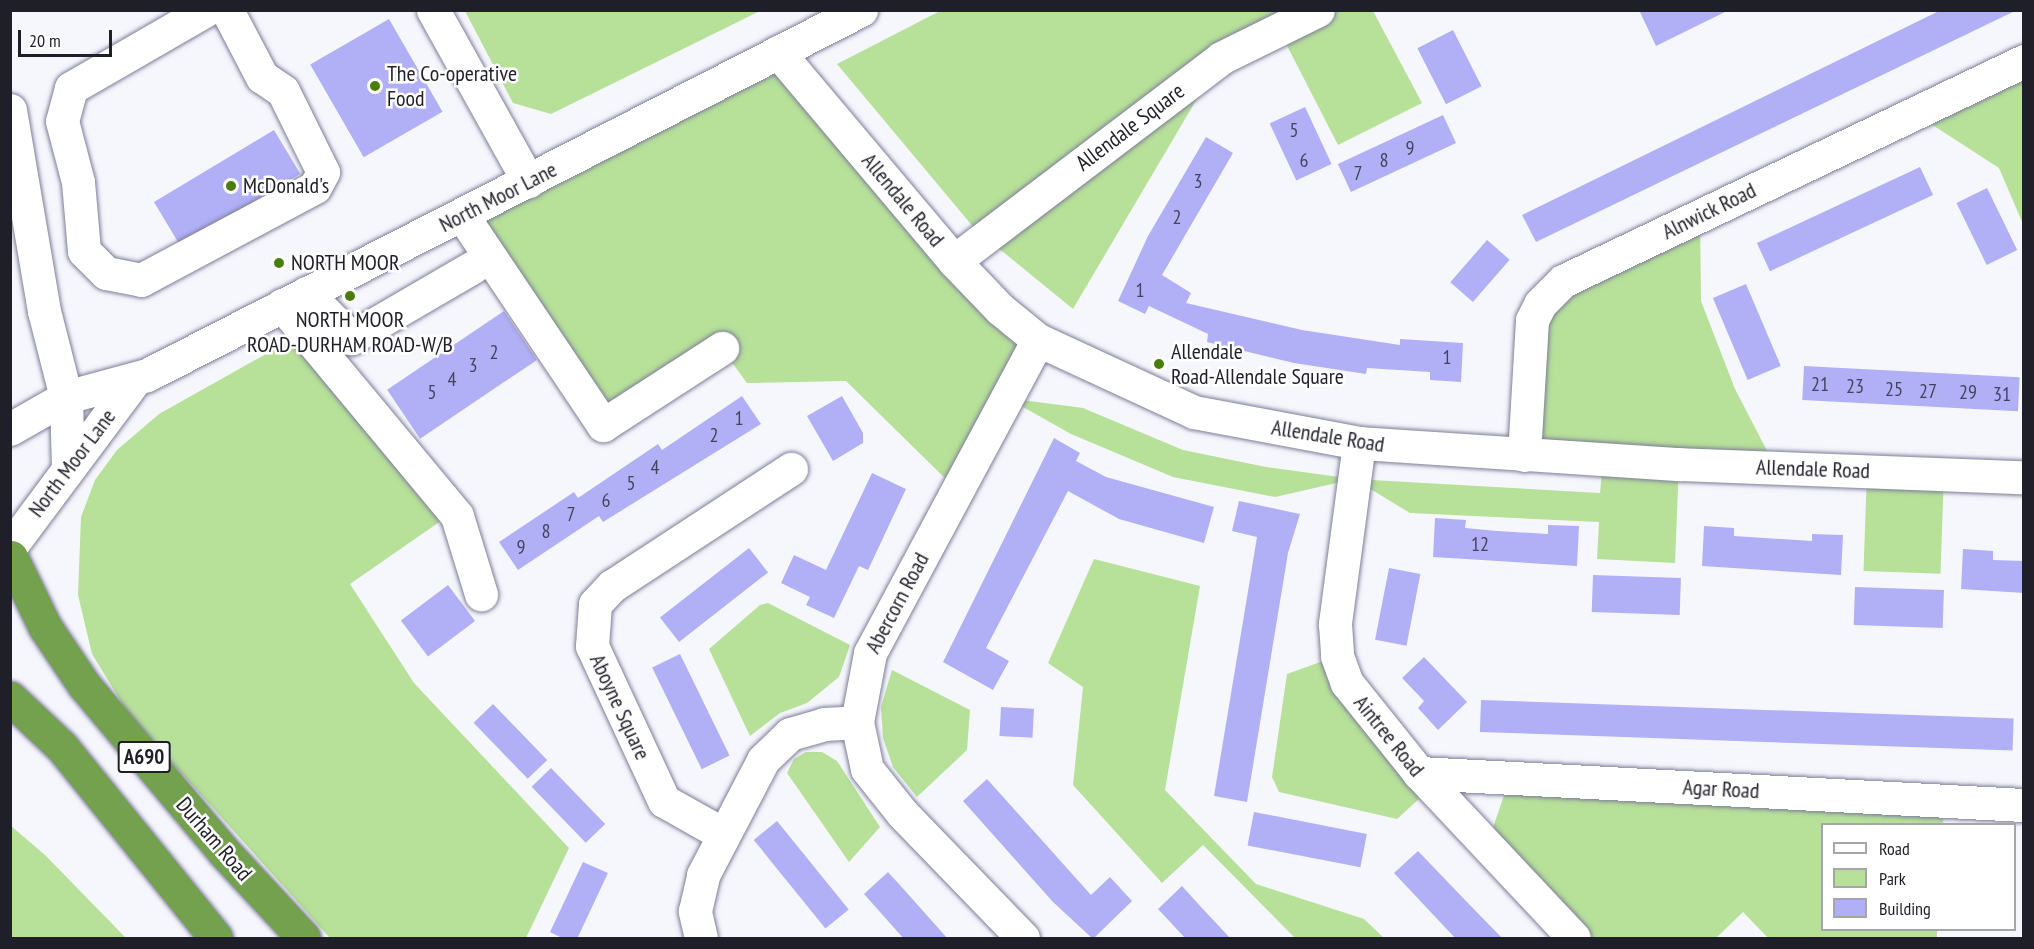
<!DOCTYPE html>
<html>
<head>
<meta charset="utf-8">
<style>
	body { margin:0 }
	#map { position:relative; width:2034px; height:949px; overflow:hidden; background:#f6f7fd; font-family:"PT Sans Narrow",sans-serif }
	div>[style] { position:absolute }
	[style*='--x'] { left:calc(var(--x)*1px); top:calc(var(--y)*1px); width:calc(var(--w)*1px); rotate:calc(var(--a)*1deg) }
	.green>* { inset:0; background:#b7e099; transform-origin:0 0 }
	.building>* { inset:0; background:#b1b0f7; transform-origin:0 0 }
	.roads { filter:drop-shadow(0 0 2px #7d7d99) drop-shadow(0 0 2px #7d7d99) }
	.minor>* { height:33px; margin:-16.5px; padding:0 16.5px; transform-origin:16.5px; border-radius:16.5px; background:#fff }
	.highway>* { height:33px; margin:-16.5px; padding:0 16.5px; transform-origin:16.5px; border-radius:16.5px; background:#74a14e }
	.dots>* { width:16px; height:16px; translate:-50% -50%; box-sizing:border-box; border:3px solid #fff; border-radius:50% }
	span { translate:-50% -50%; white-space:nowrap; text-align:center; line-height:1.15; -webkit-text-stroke:5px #fff; paint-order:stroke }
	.number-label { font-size:20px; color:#44435d }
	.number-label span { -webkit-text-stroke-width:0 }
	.shield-label span { padding:2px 4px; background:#fff; border:2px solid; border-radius:4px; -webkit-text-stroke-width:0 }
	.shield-label { font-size:21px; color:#1f1f2a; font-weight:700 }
	.poi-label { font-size:22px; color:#1f1f2a }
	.left { translate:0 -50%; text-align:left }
	.street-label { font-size:22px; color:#1f1f2a }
	.frame { position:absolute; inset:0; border:12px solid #1f1f2a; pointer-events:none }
	.legend { position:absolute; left:1821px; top:823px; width:195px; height:108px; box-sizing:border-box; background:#fff; border:2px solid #a5a5aa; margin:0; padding:8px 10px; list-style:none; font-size:18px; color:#1f1f2a }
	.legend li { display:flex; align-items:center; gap:12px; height:30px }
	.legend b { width:30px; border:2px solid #a5a5aa }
	.scale { position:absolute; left:18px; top:30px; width:94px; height:27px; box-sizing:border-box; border:3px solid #1f1f2a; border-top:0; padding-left:8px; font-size:18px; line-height:21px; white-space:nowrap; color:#1f1f2a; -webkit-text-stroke:4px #fff; paint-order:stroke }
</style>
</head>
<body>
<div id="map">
	<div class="green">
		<i style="clip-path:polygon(465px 11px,760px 11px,551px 114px,513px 103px)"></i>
		<i style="clip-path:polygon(940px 11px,1314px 11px,1221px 58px,1073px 309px,975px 229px,837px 64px)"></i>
		<i style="clip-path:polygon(1318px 11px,1373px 11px,1422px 103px,1338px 145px,1279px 30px)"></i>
		<i style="clip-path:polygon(778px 52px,1038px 340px,1007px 398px,1083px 408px,1183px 450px,1266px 467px,1354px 479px,1600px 493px,1603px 460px,1524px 455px,1532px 320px,1700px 215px,1701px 301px,1735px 389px,1776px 468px,1679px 464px,1675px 563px,1597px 559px,1599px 522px,1410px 513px,1354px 479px,1275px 497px,1173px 477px,1071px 434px,1007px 398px,957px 490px,846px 381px,747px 383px,722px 349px,603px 425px,462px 215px)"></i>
		<i style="clip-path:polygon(2023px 61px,2023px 224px,1999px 168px,1914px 113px)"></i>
		<i style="clip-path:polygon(298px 336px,448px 516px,350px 584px,414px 683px,569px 848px,526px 938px,330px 938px,130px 716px,92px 654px,78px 595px,81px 517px,95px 480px,117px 450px,159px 414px)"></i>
		<i style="left:1867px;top:471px;width:77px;height:100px;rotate:2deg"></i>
		<i style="clip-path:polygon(1094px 559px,1200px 586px,1165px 790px,1256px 884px,1364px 919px,1384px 938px,1295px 938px,1203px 845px,1162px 883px,1073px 785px,1083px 687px,1048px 663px)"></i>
		<i style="clip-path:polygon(768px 603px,850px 645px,839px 677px,807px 703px,780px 713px,750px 736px,709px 649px,760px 605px)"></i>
		<i style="clip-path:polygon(1337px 656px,1432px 787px,1397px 819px,1279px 792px,1272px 777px,1287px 674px)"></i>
		<i style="clip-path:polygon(892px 670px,970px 710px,967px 750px,917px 797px,893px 767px,883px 738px,881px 707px)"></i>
		<i style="clip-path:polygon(806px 752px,822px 752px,837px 761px,880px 827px,849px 862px,787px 773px,794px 759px)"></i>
		<i style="clip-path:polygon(1510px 778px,1944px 800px,1943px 824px,1822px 824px,1822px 930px,1937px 930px,1937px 938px,1768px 938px,1743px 912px,1716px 938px,1574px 938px,1487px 845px)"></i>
		<i style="clip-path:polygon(10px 825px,45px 855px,126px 938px,11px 938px)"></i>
	</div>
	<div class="building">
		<i style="clip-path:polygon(1639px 10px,1729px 10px,1656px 46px)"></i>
		<i style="clip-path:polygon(1941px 10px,2017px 10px,1536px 242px,1522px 215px)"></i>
		<i style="left:389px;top:19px;width:107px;height:91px;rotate:60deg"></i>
		<i style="left:1453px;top:30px;width:63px;height:40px;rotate:63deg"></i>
		<i style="left:1305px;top:107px;width:63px;height:39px;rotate:65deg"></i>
		<i style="left:1443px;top:115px;width:31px;height:116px;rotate:65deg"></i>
		<i style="left:274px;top:130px;width:51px;height:140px;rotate:59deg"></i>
		<i style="clip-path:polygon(1206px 137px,1233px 153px,1162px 275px,1191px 293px,1186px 303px,1302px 330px,1400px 345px,1400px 339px,1463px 343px,1461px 382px,1430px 380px,1430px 372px,1367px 368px,1366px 374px,1294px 363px,1207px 342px,1208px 334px,1149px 306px,1145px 314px,1118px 301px,1148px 236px)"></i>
		<i style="left:1920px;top:167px;width:31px;height:180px;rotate:65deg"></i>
		<i style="left:1987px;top:188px;width:69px;height:34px;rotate:64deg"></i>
		<i style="left:1487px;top:240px;width:30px;height:56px;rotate:41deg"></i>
		<i style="left:1746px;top:284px;width:89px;height:36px;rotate:67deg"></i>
		<i style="left:504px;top:311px;width:59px;height:141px;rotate:56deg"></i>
		<i style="left:1804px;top:366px;width:216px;height:34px;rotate:3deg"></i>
		<i style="clip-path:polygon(742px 396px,761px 424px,603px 522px,599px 516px,518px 570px,499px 542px,574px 492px,578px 498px,658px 444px,662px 450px)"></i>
		<i style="clip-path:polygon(842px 396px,863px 433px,863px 443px,833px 461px,807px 416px)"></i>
		<i style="clip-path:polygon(1054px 438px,1080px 453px,1076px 461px,1106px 477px,1214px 507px,1204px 543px,1119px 519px,1068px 491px,986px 648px,1009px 661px,993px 690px,943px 662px)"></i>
		<i style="clip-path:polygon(872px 473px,906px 489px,868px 570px,859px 566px,834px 618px,806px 605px,810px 597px,781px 583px,794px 555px,826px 570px)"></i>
		<i style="clip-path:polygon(1239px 501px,1300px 514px,1288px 553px,1247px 802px,1214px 796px,1257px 537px,1232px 531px)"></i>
		<i style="clip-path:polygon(1435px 518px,1466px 520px,1465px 528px,1497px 531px,1548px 534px,1548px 525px,1579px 526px,1577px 566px,1433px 557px)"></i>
		<i style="clip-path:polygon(1704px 526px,1734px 528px,1734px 536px,1812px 541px,1812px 534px,1843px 535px,1841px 575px,1702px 566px)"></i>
		<i style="left:749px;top:548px;width:31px;height:113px;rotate:52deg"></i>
		<i style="clip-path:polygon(1963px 549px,1993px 551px,1993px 560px,2024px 561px,2024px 593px,1961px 589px)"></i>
		<i style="left:1389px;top:568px;width:32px;height:73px;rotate:11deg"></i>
		<i style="left:1593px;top:575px;width:88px;height:37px;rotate:2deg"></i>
		<i style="left:448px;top:585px;width:45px;height:59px;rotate:53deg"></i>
		<i style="left:1855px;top:587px;width:89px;height:38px;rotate:2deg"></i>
		<i style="left:680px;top:654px;width:113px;height:31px;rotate:64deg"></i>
		<i style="clip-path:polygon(1424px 657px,1467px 702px,1438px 730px,1418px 708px,1424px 701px,1402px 678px)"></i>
		<i style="left:1481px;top:700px;width:533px;height:32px;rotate:2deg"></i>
		<i style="left:493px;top:704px;width:78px;height:27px;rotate:46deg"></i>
		<i style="left:1001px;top:707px;width:33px;height:29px;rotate:3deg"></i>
		<i style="left:551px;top:768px;width:78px;height:27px;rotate:46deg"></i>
		<i style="clip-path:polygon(987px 779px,1091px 895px,1110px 877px,1132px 901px,1093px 939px,1053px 902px,963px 801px)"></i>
		<i style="left:1254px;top:812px;width:115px;height:34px;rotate:11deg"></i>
		<i style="left:777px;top:821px;width:114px;height:30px;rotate:51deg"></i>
		<i style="clip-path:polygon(1418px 851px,1465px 900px,1503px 939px,1456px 939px,1394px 873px)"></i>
		<i style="clip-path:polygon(583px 862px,608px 873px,577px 939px,564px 939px,550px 932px)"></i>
		<i style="clip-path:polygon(888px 872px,907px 893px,948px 939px,904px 939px,864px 894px)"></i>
		<i style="clip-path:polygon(1182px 886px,1201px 907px,1231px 939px,1186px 939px,1158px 909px)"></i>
	</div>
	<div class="roads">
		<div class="minor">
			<i style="--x:206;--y:10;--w:156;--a:150"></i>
			<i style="--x:71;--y:88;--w:34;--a:105"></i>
			<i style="--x:62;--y:121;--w:63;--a:75.3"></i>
			<i style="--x:78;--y:182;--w:69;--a:85"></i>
			<i style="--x:84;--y:251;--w:31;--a:45"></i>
			<i style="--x:106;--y:273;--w:36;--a:11"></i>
			<i style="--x:141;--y:280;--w:197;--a:-28.1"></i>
			<i style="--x:315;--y:187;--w:17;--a:-62"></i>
			<i style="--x:323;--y:172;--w:90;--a:-116.3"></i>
			<i style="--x:283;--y:91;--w:25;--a:-146"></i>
			<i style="--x:262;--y:77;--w:76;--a:-117.6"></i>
			<i style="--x:433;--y:10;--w:196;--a:60.9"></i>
			<i style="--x:778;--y:52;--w:273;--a:49.9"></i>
			<i style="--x:954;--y:261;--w:66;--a:46.2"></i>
			<i style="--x:1000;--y:309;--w:49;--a:39.2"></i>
			<i style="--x:1038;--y:340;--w:172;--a:24.8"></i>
			<i style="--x:1194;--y:412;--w:168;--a:10.6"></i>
			<i style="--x:1359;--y:443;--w:320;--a:3.8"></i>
			<i style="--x:1678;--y:464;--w:346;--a:2.2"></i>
			<i style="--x:10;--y:110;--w:204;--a:80.4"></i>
			<i style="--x:44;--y:311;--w:89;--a:75.7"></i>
			<i style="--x:66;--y:397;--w:71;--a:88.4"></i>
			<i style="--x:462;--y:215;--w:253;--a:56.1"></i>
			<i style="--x:603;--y:425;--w:142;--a:-32.9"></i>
			<i style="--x:954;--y:261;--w:335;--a:-37.2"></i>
			<i style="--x:1221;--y:58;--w:108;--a:-26.3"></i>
			<i style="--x:306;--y:293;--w:64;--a:45"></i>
			<i style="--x:351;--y:338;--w:141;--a:-30.2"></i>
			<i style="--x:282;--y:305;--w:274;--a:50.3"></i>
			<i style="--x:457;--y:516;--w:82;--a:72.9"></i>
			<i style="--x:10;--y:429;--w:64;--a:-29.7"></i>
			<i style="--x:66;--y:397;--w:84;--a:-15.2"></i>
			<i style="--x:147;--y:375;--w:802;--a:-27.08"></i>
			<i style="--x:1359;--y:443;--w:183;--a:97.6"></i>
			<i style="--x:1335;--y:624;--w:32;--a:86"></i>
			<i style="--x:1337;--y:656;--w:29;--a:70"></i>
			<i style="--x:1347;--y:683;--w:115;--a:51.3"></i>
			<i style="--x:1419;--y:773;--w:226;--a:46.8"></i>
			<i style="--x:1524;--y:455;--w:135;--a:-86.6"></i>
			<i style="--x:1532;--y:320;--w:18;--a:-63"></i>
			<i style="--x:1540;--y:304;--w:33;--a:-45"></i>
			<i style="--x:1563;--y:281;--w:511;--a:-25.51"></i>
			<i style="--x:11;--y:546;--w:206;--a:-53.3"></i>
			<i style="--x:1419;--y:773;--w:606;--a:3.03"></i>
			<i style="--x:721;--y:833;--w:65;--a:-150.7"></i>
			<i style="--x:664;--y:801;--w:171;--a:-114.9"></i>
			<i style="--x:592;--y:646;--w:42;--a:-85.9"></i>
			<i style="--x:595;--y:604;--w:25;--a:-47"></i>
			<i style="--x:612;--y:586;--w:214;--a:-33.2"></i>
			<i style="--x:701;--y:938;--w:28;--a:-103"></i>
			<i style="--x:695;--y:911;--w:37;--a:-77"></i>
			<i style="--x:703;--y:875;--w:130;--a:-62.4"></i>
			<i style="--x:763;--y:760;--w:37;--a:-44"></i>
			<i style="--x:790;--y:734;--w:35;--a:-16"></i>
			<i style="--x:824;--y:724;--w:33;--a:-3"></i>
			<i style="--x:1023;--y:938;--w:174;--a:-134.1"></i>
			<i style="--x:902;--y:813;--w:56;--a:-128.5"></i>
			<i style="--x:867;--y:769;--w:48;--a:-102"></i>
			<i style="--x:857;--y:722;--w:70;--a:-79.3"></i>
			<i style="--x:870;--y:653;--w:355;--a:-61.8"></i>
		</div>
		<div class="highway">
			<i style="--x:11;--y:557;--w:78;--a:64.1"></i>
			<i style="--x:45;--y:627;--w:70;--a:56.1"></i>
			<i style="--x:84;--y:685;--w:218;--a:50"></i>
			<i style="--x:224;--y:852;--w:117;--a:47.1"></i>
			<i style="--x:10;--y:698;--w:71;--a:43.3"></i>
			<i style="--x:62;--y:747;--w:245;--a:51.1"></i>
		</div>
	</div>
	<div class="dots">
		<i style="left:375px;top:86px;background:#4a7d0c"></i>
		<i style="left:231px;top:186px;background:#4a7d0c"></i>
		<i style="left:279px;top:263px;background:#4a7d0c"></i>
		<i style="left:350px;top:296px;background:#4a7d0c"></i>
		<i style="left:1159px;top:364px;background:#4a7d0c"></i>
	</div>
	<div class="number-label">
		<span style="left:1294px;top:130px">5</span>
		<span style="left:1410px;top:148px">9</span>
		<span style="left:1304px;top:160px">6</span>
		<span style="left:1384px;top:160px">8</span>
		<span style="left:1358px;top:173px">7</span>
		<span style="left:1198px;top:181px">3</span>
		<span style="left:1177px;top:217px">2</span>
		<span style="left:1140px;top:290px">1</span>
		<span style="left:494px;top:352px">2</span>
		<span style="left:1447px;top:357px">1</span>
		<span style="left:473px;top:365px">3</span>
		<span style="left:452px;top:379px">4</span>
		<span style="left:1820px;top:384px">21</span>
		<span style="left:1855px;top:386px">23</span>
		<span style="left:1894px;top:389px">25</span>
		<span style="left:1928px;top:391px">27</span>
		<span style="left:432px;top:392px">5</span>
		<span style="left:1968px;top:392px">29</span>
		<span style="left:2002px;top:394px">31</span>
		<span style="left:739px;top:418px">1</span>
		<span style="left:714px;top:435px">2</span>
		<span style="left:655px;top:467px">4</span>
		<span style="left:631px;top:483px">5</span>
		<span style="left:606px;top:500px">6</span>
		<span style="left:571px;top:514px">7</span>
		<span style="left:546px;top:531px">8</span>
		<span style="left:1480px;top:544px">12</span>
		<span style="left:521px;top:547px">9</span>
	</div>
	<div class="shield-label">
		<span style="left:144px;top:757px">A690</span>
	</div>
	<div class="poi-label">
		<span class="left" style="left:387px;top:86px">The Co-operative<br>Food</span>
		<span class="left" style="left:243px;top:186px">McDonald's</span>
		<span class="left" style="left:291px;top:263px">NORTH MOOR</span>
		<span style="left:350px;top:332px">NORTH MOOR<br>ROAD-DURHAM ROAD-W/B</span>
		<span class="left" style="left:1171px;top:364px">Allendale<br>Road-Allendale Square</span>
	</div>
	<div class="street-label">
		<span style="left:1130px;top:127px;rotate:-37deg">Allendale Square</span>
		<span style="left:498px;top:197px;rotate:-27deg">North Moor Lane</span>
		<span style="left:903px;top:200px;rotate:50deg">Allendale Road</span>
		<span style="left:1709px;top:211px;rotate:-26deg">Alnwick Road</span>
		<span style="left:1328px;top:436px;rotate:9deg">Allendale Road</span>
		<span style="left:72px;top:463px;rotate:-53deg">North Moor Lane</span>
		<span style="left:1813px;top:469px;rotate:2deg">Allendale Road</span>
		<span style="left:897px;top:603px;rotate:-62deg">Abercorn Road</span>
		<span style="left:620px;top:707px;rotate:65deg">Aboyne Square</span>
		<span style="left:1389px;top:736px;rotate:51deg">Aintree Road</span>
		<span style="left:1721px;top:789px;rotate:3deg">Agar Road</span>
		<span style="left:214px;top:839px;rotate:49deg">Durham Road</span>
	</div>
	<div class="frame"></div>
	<ul class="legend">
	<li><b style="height:8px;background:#fff"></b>Road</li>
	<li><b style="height:16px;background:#b7e099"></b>Park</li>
	<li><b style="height:16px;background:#b1b0f7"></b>Building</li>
	</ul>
	<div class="scale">20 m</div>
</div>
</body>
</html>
